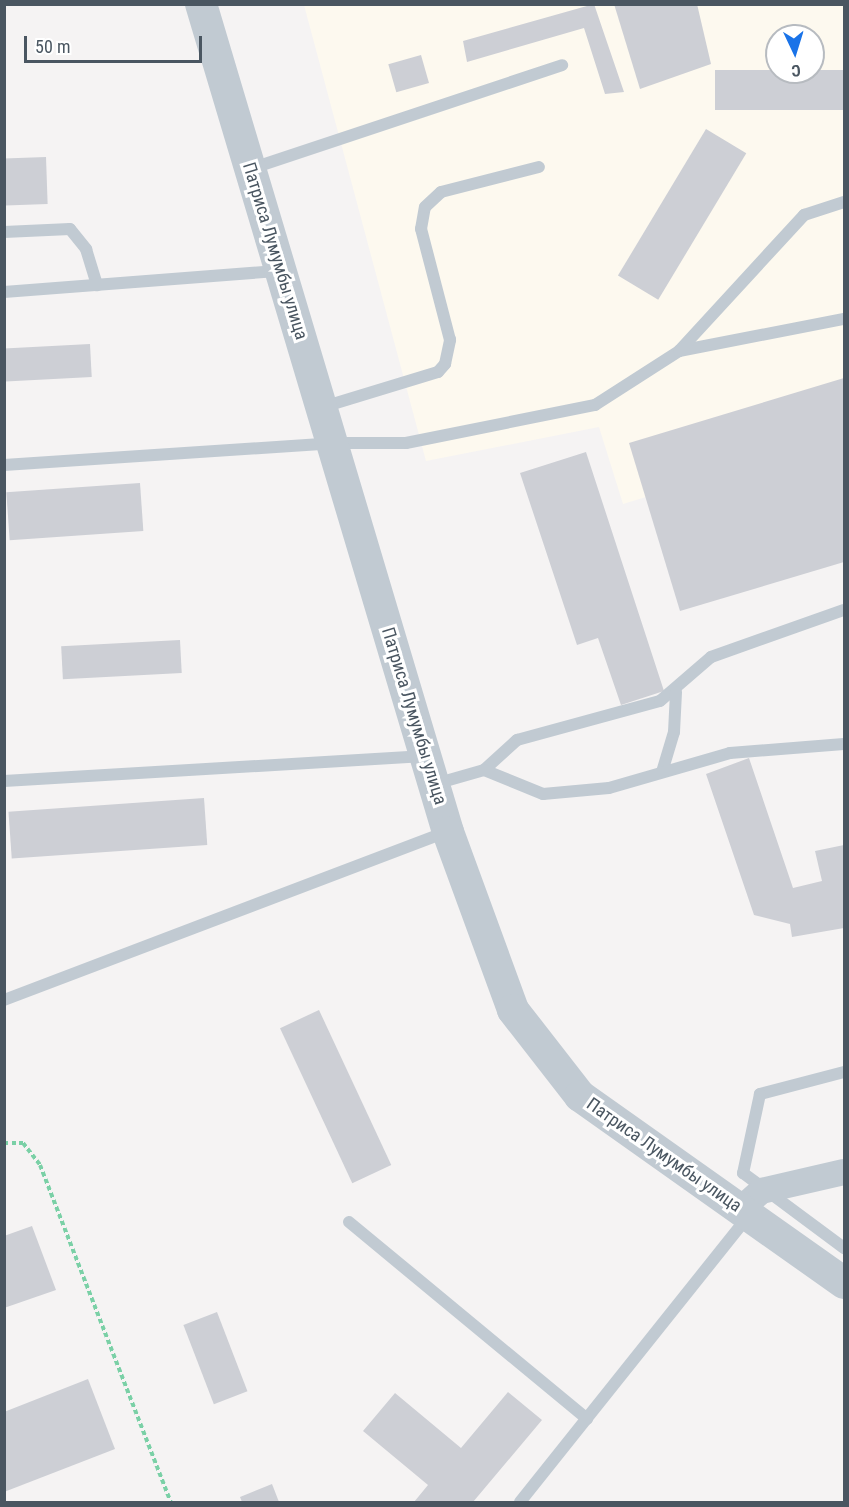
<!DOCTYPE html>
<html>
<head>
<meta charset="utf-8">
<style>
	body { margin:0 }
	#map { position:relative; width:849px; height:1507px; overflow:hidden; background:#f5f3f3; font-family:"Roboto Condensed",sans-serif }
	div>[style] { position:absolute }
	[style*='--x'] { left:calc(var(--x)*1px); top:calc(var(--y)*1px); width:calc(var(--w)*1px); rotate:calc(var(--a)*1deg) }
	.commercial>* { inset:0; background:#fdf9ef }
	.building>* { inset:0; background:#cdcfd5; transform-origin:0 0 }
	.path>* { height:4px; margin-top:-2px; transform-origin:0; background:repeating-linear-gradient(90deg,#7ad0a6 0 4.5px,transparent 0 7.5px) }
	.service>* { height:12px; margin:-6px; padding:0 6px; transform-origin:6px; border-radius:6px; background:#c1cad2 }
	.minor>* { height:26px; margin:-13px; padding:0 13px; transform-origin:13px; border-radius:13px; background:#c1cad2 }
	.tertiary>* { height:32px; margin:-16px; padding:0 16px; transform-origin:16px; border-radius:16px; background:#c1cad2 }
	span { translate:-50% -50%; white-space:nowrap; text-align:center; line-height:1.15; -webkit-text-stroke:6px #fff; paint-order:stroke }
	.street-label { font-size:18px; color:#4a5661 }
	.frame { position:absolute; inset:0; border:6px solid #4a5661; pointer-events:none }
	.north { position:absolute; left:765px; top:24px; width:60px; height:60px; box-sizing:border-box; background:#fff; border:2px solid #b7bbc0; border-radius:50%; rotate:176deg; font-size:16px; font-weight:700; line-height:24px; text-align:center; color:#4a5661 }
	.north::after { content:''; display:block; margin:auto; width:21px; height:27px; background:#1a73e8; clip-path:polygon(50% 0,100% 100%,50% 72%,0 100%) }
	.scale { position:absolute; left:24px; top:36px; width:178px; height:27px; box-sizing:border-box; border:3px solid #4a5661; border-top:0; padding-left:8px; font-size:18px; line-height:21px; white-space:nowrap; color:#4a5661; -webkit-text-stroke:4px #fff; paint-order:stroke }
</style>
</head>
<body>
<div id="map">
	<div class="commercial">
		<i style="clip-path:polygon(evenodd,304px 5px,844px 5px,844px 437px,623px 504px,599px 427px,426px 461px,304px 5px,777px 36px,813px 36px,813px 72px,777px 72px,777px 36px)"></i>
	</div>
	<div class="building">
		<i style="clip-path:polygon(594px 4px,624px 92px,605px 94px,584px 28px,467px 62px,463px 41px)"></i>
		<i style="clip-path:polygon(614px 4px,697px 4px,711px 64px,640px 89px)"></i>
		<i style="left:421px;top:55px;width:29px;height:34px;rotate:74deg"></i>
		<i style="left:844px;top:70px;width:40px;height:129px;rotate:90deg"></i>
		<i style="left:706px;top:129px;width:47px;height:171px;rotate:31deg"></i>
		<i style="left:46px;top:157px;width:47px;height:42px;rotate:88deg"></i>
		<i style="left:90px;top:344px;width:33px;height:86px;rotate:87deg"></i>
		<i style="clip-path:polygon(844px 378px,844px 562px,680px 611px,629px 443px)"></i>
		<i style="clip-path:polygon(586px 452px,664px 691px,621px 705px,598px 638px,577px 645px,520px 473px)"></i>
		<i style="left:140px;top:483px;width:48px;height:134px;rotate:86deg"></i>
		<i style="left:180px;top:640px;width:33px;height:119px;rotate:87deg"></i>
		<i style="clip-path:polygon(749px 758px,793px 888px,822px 881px,815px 851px,844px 845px,844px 928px,792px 937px,790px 924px,754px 915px,706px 774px)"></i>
		<i style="left:204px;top:798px;width:47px;height:196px;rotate:86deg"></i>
		<i style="left:319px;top:1010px;width:171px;height:43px;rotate:65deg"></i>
		<i style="clip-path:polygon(32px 1226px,56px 1290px,4px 1308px,4px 1236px)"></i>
		<i style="left:217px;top:1312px;width:85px;height:36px;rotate:69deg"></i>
		<i style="clip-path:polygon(88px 1379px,115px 1449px,4px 1492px,4px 1412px)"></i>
		<i style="clip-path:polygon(508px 1392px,542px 1420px,473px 1502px,414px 1502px,428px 1485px,363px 1431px,395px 1393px,461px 1448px)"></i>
		<i style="clip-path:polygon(272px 1484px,279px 1502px,242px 1502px,240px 1497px)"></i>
	</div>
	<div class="path">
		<i style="--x:4;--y:1143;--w:19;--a:0"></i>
		<i style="--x:23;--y:1143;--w:28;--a:52"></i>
		<i style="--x:40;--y:1165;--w:362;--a:68.8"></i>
	</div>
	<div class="service">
		<i style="--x:250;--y:169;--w:329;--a:-18.4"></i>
		<i style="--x:4;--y:232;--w:66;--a:-2.6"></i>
		<i style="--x:70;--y:229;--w:26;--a:51"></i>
		<i style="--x:86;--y:249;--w:38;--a:73"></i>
		<i style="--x:4;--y:292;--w:277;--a:-4.4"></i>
		<i style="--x:679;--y:351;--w:168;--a:-11"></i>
		<i style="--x:323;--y:407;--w:120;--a:-16.9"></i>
		<i style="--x:438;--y:372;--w:11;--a:-49"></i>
		<i style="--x:445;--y:364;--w:25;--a:-78"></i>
		<i style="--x:450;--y:340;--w:115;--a:-104.6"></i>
		<i style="--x:421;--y:229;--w:22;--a:-80"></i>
		<i style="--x:425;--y:207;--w:22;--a:-43"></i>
		<i style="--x:441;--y:192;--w:101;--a:-14.3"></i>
		<i style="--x:4;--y:465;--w:329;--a:-3.8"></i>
		<i style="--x:332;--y:443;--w:74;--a:0"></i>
		<i style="--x:406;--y:443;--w:193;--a:-11.4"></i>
		<i style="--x:595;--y:405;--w:100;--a:-32.7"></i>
		<i style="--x:679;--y:351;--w:185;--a:-47.4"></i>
		<i style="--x:804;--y:215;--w:42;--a:-18"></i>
		<i style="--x:484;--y:770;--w:45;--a:-42.3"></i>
		<i style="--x:517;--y:740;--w:148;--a:-15.3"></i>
		<i style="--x:660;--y:701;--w:67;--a:-40.8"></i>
		<i style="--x:711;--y:657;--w:141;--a:-19.5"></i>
		<i style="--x:662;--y:772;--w:42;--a:-73.3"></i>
		<i style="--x:674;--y:732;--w:40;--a:-87.1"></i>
		<i style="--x:4;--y:781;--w:422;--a:-3.4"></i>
		<i style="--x:435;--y:784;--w:51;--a:-15.9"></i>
		<i style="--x:484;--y:770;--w:64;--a:22.1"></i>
		<i style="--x:543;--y:794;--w:66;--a:-5.2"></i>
		<i style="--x:609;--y:788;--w:126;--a:-16.1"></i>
		<i style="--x:730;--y:753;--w:114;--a:-4.5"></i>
		<i style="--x:4;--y:1000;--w:474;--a:-20.8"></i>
		<i style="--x:844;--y:1072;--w:87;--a:165.3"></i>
		<i style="--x:760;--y:1094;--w:81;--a:102.1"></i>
		<i style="--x:743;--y:1173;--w:126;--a:36.6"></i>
		<i style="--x:349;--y:1222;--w:309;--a:39.6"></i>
		<i style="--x:520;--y:1502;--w:366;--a:-51.4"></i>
	</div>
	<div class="minor">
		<i style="--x:740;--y:1210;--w:28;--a:-42"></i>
		<i style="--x:761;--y:1191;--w:85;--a:-12.9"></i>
	</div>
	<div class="tertiary">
		<i style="--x:201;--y:4;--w:864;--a:73.39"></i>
		<i style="--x:448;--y:832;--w:189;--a:69.9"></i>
		<i style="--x:513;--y:1010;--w:109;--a:52.1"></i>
		<i style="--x:580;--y:1096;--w:324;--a:35.3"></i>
	</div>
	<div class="street-label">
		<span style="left:275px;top:251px;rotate:73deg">Патриса Лумумбы улица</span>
		<span style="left:414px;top:716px;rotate:73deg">Патриса Лумумбы улица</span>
		<span style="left:664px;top:1155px;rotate:35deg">Патриса Лумумбы улица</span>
	</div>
	<div class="frame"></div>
	<div class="north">С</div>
	<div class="scale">50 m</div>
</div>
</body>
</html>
